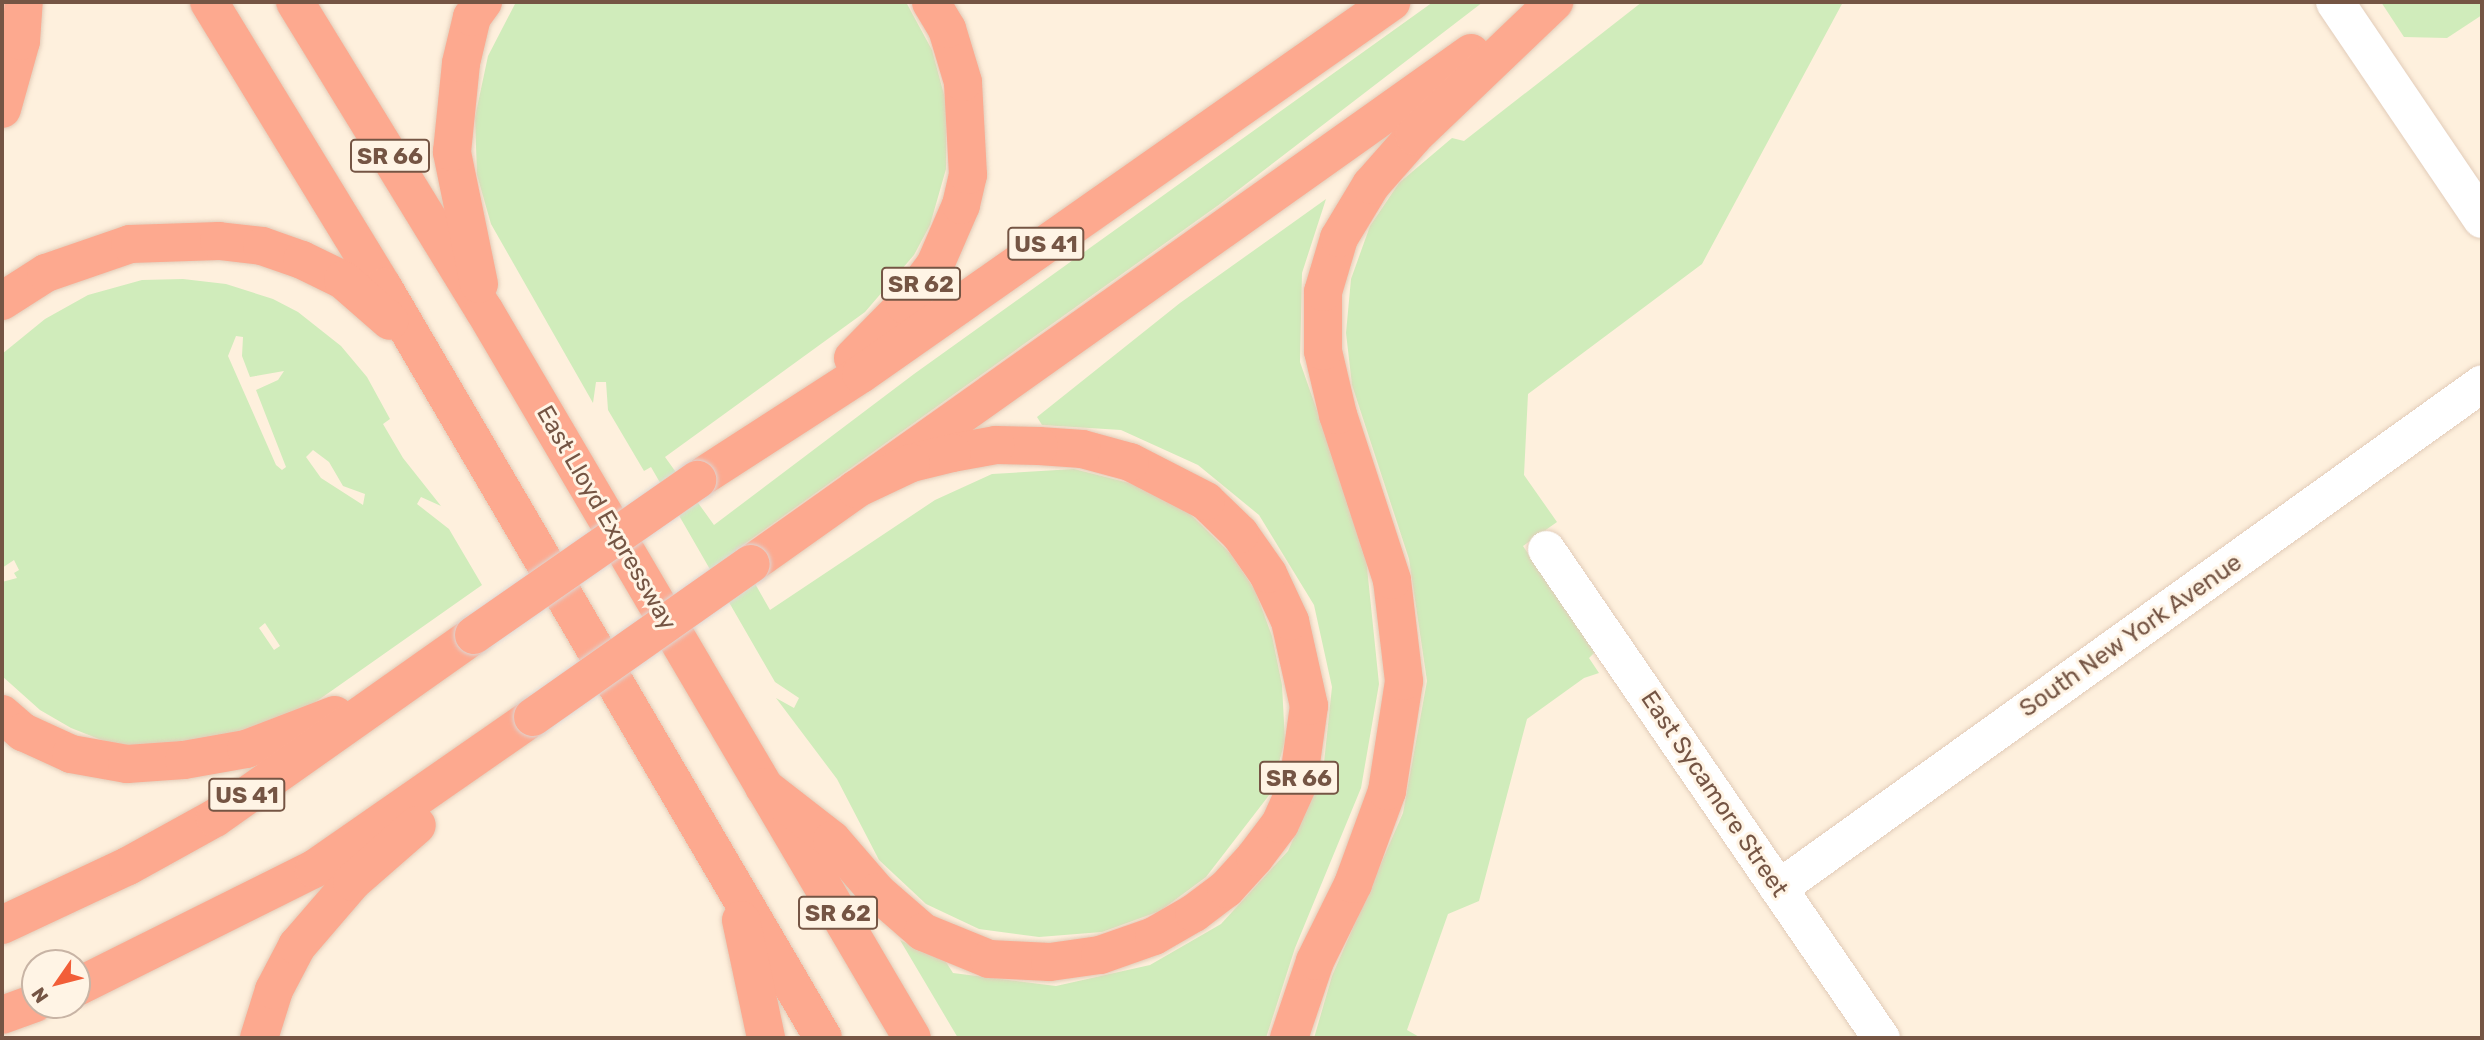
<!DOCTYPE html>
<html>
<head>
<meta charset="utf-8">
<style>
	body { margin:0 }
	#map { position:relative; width:2484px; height:1040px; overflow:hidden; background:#fef0dd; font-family:Rubik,sans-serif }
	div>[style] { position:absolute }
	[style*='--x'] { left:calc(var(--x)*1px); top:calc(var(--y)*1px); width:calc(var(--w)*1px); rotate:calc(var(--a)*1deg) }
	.green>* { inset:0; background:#d0ecbb }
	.roads { filter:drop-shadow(0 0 2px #e2ccb9) drop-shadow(0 0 2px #e2ccb9) }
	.street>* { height:37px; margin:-18.5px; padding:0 18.5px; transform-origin:18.5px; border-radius:18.5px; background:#fff }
	.secondary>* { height:38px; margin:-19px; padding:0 19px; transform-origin:19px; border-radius:19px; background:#fff }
	.highway>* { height:38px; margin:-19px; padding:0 19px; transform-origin:19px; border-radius:19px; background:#fda98f }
	.bridges { filter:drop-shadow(0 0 2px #ded6d2) drop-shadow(0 0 2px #ded6d2) }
	.highway-bridge>* { height:38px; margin:-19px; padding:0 19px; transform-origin:19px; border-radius:19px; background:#fda98f }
	span { translate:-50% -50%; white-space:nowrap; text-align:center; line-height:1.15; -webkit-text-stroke:6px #fff4e5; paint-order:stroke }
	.shield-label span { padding:2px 5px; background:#fff4e5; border:2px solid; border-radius:5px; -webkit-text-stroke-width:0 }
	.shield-label { font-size:23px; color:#755544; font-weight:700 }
	.street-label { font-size:24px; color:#755544 }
	.frame { position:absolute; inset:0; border:4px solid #755544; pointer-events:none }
	.north { position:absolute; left:21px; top:949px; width:70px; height:70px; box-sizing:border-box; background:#fff4e5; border:2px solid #c8b4a5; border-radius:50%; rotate:235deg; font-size:19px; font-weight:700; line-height:28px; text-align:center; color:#755544 }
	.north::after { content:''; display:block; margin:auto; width:24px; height:32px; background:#f25e38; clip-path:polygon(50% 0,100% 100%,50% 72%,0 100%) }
</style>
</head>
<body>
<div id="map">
	<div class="green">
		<i style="clip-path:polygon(516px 2px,906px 2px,932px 50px,946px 102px,946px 169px,930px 225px,914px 255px,865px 312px,665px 457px,714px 525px,914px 374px,1433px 2px,1483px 2px,1220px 204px,736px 550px,770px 610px,935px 500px,992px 474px,1074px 469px,1141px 486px,1187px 511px,1230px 553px,1255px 590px,1272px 636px,1282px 685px,1285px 741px,1270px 794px,1206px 877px,1160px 911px,1102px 932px,1039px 937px,979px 929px,926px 904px,879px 860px,837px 779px,776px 698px,794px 708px,799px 698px,775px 682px,651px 467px,644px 471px,608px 410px,606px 382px,596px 382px,593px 403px,491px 224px,477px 175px,475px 117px,488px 56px)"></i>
		<i style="clip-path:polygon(1642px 2px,1843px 2px,1702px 264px,1528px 394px,1524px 475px,1557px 522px,1523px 546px,1595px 652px,1589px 658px,1599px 673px,1584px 678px,1527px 719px,1479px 901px,1448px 914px,1407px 1030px,1421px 1038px,1314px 1038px,1332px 976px,1403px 813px,1427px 681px,1409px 559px,1352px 385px,1346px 333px,1351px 279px,1370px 226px,1399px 183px,1452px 138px,1464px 141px)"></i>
		<i style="clip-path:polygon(2381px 2px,2482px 2px,2482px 15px,2447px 38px,2404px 37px)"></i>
		<i style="clip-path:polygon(1326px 199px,1302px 273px,1300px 362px,1365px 548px,1379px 684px,1361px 788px,1295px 948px,1266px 1038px,958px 1038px,900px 940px,946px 962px,953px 973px,1056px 986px,1150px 965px,1221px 924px,1288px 851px,1323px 772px,1332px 687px,1314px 605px,1259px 515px,1198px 465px,1121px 430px,1042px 425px,1037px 417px,1180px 303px)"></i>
		<i style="clip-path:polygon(evenodd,183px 279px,226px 284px,273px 299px,298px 312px,341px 346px,367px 377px,390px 419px,383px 424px,403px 458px,441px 506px,421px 497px,417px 504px,449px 529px,482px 585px,290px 720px,168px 752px,104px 741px,71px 728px,40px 710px,2px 676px,2px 582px,17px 578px,14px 573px,19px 570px,14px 560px,2px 568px,2px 354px,45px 319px,88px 295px,142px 280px,183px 279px,236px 336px,243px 337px,242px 356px,250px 377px,284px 371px,278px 380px,256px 390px,286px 467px,282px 470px,276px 465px,228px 356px,236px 336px,183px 279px,313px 450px,329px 462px,343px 486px,365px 494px,363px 505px,321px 478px,306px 457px,313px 450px,183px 279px,265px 623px,280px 646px,274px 650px,259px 628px,265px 623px)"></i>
	</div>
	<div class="roads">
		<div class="street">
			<i style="--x:1546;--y:549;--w:593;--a:55.59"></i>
			<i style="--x:1778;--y:888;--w:866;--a:-35.65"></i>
		</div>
		<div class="secondary">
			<i style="--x:2335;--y:2;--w:262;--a:55.9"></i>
		</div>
		<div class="highway">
			<i style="--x:209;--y:2;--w:334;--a:58.6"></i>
			<i style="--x:383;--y:287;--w:870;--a:59.63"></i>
			<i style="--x:295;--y:2;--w:361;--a:58.5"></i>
			<i style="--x:484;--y:310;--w:844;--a:59.55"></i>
			<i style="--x:2;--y:109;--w:71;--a:-74.4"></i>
			<i style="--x:21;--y:41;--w:39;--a:-86"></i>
			<i style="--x:479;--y:284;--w:135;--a:-101.6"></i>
			<i style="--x:452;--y:152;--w:89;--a:-84.2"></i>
			<i style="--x:461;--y:63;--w:47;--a:-76.6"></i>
			<i style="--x:472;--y:17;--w:19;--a:-54"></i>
			<i style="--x:2;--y:301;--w:52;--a:-32.5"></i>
			<i style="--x:46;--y:273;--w:89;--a:-19"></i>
			<i style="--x:130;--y:244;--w:89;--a:-1.9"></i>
			<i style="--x:219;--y:241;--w:43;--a:6.6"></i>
			<i style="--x:262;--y:246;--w:42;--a:19.3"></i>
			<i style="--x:302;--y:260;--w:46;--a:26"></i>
			<i style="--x:343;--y:280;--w:62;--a:41.1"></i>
			<i style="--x:853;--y:358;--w:74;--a:-45.5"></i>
			<i style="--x:905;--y:305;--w:50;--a:-53.1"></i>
			<i style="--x:935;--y:265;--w:65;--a:-66.6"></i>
			<i style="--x:961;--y:205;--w:31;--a:-77"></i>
			<i style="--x:968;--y:175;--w:93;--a:-93.1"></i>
			<i style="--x:963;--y:82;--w:55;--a:-106.8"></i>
			<i style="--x:947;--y:29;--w:31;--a:-121"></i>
			<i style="--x:697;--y:480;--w:195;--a:-32.9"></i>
			<i style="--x:861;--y:374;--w:648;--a:-35.06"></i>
			<i style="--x:751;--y:564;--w:883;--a:-35.36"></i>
			<i style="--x:2;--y:714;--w:28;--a:41"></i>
			<i style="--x:23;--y:732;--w:53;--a:24.6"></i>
			<i style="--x:71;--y:754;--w:57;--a:10.1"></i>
			<i style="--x:127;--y:764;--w:57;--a:-4"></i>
			<i style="--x:184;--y:760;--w:63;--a:-10.1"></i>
			<i style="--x:246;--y:749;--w:95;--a:-20.9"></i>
			<i style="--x:764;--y:787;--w:86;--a:37.9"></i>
			<i style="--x:832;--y:840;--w:69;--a:49.1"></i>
			<i style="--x:877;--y:892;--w:61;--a:41"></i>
			<i style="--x:923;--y:932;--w:71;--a:22.2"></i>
			<i style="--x:989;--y:959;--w:61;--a:2.8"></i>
			<i style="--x:1050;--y:962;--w:50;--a:-8"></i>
			<i style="--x:1100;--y:955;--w:57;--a:-19.4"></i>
			<i style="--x:1154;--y:936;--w:46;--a:-29.9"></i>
			<i style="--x:1194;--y:913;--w:40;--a:-37"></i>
			<i style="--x:1226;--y:889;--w:43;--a:-47.8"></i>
			<i style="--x:1255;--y:857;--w:41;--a:-52.9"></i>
			<i style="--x:1280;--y:824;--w:44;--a:-65.8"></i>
			<i style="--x:1298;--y:784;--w:79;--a:-82"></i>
			<i style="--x:1309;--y:706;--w:87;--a:-102.6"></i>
			<i style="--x:1290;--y:621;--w:52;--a:-115.1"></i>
			<i style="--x:1268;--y:574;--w:49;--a:-125"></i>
			<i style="--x:1240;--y:534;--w:47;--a:-135.9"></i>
			<i style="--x:1206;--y:501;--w:85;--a:-152.8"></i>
			<i style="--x:1130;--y:462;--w:50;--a:-164.8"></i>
			<i style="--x:1082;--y:449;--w:43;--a:-176"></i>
			<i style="--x:1039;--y:446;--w:43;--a:-178.7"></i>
			<i style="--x:996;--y:445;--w:45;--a:169.7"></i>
			<i style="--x:952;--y:453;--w:42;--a:166.3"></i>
			<i style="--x:911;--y:463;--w:61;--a:154.7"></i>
			<i style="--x:741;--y:920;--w:121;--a:78"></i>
			<i style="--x:2;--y:925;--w:139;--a:-25.1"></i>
			<i style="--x:128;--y:866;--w:99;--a:-28.9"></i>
			<i style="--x:215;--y:818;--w:317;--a:-35.2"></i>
			<i style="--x:77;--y:987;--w:265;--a:-26.5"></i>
			<i style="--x:314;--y:869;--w:267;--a:-34.8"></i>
			<i style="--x:2;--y:1015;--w:35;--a:-20"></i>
			<i style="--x:259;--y:1038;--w:50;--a:-72.6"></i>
			<i style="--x:274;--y:990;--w:50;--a:-62.4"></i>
			<i style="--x:297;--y:946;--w:84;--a:-49.3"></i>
			<i style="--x:352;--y:882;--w:86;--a:-41.2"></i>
			<i style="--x:1289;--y:1038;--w:81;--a:-71.3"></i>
			<i style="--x:1315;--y:961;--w:86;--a:-63.7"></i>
			<i style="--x:1353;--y:884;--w:99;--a:-69.9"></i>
			<i style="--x:1387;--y:791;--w:111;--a:-81.2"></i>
			<i style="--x:1404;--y:681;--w:102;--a:-96.8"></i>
			<i style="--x:1392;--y:580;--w:174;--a:-108.1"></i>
			<i style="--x:1338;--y:415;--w:66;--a:-103.2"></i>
			<i style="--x:1323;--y:351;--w:59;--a:-90"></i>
			<i style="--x:1323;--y:292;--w:56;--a:-73.5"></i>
			<i style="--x:1339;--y:238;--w:62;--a:-58.9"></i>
			<i style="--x:1371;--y:185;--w:65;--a:-48.7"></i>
			<i style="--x:1414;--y:136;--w:194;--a:-43.7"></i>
		</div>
	</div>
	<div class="bridges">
		<div class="highway-bridge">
			<i style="--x:474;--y:635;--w:272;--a:-34.8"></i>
			<i style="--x:533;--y:717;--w:266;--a:-35.1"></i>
		</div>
	</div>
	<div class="shield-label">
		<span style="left:390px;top:156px">SR 66</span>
		<span style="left:1046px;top:244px">US 41</span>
		<span style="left:921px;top:284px">SR 62</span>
		<span style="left:1299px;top:778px">SR 66</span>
		<span style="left:247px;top:795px">US 41</span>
		<span style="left:838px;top:913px">SR 62</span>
	</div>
	<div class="street-label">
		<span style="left:606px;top:518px;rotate:60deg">East Lloyd Expressway</span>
		<span style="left:2131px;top:636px;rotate:-35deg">South New York Avenue</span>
		<span style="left:1714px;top:794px;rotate:56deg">East Sycamore Street</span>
	</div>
	<div class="frame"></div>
	<div class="north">N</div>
</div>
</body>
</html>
